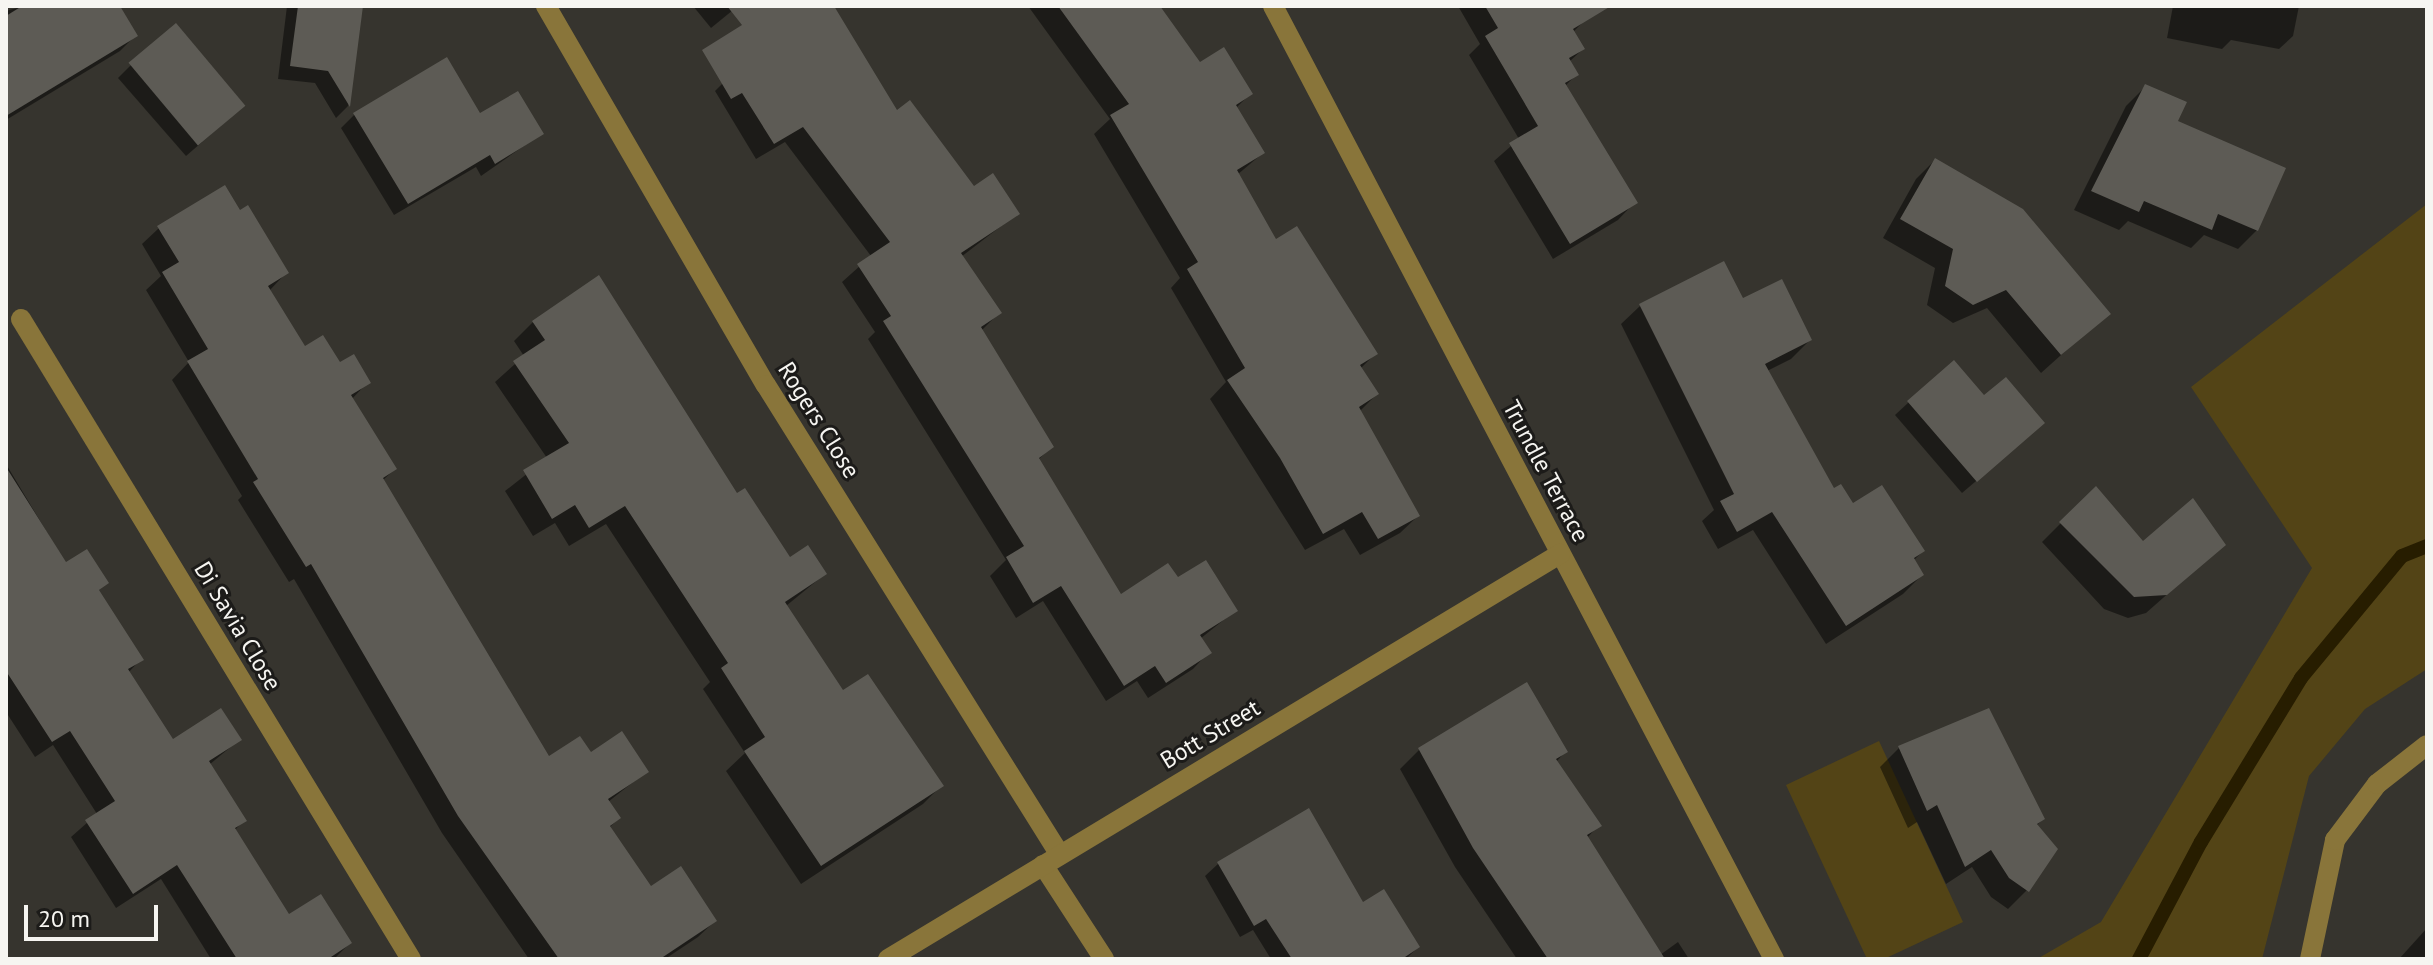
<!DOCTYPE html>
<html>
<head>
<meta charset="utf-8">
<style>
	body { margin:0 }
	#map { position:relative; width:2433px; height:965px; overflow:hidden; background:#36342e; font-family:"PT Sans",sans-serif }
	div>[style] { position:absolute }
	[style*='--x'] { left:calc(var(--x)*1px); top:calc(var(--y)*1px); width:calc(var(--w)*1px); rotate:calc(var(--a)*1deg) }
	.green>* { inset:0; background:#534416 }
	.shadow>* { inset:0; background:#0007 }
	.stream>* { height:14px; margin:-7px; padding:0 7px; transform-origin:7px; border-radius:7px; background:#271d00 }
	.building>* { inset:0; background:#5d5b55; transform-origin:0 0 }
	.minor>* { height:20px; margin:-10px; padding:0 10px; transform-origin:10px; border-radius:10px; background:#89753a }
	span { translate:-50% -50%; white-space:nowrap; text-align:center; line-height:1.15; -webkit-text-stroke:6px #1c1b19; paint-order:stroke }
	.street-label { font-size:24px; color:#f6f5f1 }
	.frame { position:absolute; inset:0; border:8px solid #f6f5f1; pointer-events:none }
	.scale { position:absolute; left:24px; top:905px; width:134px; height:36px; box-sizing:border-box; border:4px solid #f6f5f1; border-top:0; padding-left:10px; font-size:24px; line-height:28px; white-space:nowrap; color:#f6f5f1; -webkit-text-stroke:6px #1c1b19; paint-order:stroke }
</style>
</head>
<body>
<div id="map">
	<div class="green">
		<i style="clip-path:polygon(2427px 204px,2427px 669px,2365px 709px,2309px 776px,2262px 959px,2037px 959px,2101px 922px,2312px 568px,2191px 387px)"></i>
		<i style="clip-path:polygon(1879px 741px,1963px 922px,1884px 959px,1867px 959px,1786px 785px)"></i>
	</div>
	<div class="shadow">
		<i style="clip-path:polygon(24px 6px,118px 6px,136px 35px,120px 51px,6px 120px,6px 11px)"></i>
		<i style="clip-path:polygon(287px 6px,361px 6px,348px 106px,336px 118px,315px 83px,278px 79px)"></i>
		<i style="clip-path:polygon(693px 6px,738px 6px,711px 28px)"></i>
		<i style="clip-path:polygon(1028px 6px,1158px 6px,1200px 64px,1250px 94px,1236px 108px,1263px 153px,1237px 175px,1276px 242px,1375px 354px,1360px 369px,1377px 394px,1359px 412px,1418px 516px,1400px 533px,1360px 555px,1344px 529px,1305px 550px,1210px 399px,1226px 382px,1171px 288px,1180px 278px,1094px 134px,1110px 119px)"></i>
		<i style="clip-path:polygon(1458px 6px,1576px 6px,1585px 20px,1573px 32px,1583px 49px,1569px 62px,1576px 75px,1564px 87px,1635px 202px,1618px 220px,1553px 259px,1494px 161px,1519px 139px,1469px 55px,1480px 44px)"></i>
		<i style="clip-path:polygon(2173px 6px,2299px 6px,2293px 36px,2279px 49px,2231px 40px,2222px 49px,2167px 38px)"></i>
		<i style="clip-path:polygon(131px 65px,230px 118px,186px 156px,118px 78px)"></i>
		<i style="clip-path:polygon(732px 74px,897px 113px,974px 188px,1018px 213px,961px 257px,999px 313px,981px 331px,1051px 447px,1038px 460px,1121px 597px,1177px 580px,1236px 610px,1200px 639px,1209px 652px,1193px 669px,1148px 698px,1137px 681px,1106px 701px,1043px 601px,1016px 618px,990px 576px,1006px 560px,868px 339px,875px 332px,842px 282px,871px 256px,785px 142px,756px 159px,715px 91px)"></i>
		<i style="clip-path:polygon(2145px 87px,2257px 230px,2238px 249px,2204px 235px,2191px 248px,2128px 221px,2119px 230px,2074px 210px,2126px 106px)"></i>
		<i style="clip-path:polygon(355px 114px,479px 116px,541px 134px,481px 176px,476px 167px,394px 215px,341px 128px)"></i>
		<i style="clip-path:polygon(1935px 160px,2108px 313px,2041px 373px,1987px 308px,1953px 323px,1927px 305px,1935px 268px,1883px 238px,1916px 179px)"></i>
		<i style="clip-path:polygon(159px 228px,286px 273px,270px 290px,305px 349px,368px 382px,351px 400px,395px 469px,382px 481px,549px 759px,590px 754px,647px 771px,608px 802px,619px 818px,609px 828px,650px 888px,715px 921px,698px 937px,665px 959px,529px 959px,442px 833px,294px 579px,289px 582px,238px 500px,242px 496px,172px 380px,189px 362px,146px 290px,161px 276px,142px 244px)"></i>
		<i style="clip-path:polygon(1742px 301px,1810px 340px,1791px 359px,1767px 371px,1833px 491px,1923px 551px,1913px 561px,1922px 575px,1903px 594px,1826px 644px,1753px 530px,1718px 549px,1702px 521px,1714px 510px,1621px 324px,1640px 306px)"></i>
		<i style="clip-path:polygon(533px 322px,736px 496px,789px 559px,825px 574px,786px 606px,842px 693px,941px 786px,923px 804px,801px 884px,726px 771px,745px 753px,703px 689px,710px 682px,606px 524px,569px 546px,555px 523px,533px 536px,505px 491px,547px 458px,495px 382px,524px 356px,514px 341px)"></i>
		<i style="clip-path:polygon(1984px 398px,2029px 436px,1962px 493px,1895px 415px,1909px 402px)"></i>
		<i style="clip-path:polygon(6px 464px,66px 564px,107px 583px,98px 591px,141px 659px,128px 673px,172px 742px,239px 740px,209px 765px,244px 820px,235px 830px,289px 916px,350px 943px,334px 959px,211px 959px,161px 879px,116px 908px,71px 837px,97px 814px,53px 745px,35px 757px,6px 712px)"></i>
		<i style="clip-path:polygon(2061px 523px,2143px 543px,2223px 545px,2146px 613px,2128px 618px,2104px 609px,2042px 542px)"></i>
		<i style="clip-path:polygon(1526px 685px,1566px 751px,1556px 762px,1599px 825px,1587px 838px,1660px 955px,1678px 942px,1689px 959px,1517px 959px,1455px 867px,1400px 769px,1419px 750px)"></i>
		<i style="clip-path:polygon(1899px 748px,2043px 819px,2036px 826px,2027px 890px,2008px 909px,1991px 897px,1972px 867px,1946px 884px,1917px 822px,1908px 828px,1880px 767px)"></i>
		<i style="clip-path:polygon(1219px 863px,1363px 905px,1418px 947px,1406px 959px,1271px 959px,1253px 930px,1240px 937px,1205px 876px)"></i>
		<i style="clip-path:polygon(2427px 928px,2427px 959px,2399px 959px)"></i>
	</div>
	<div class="stream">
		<i style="--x:2139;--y:959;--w:132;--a:-62.1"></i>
		<i style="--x:2201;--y:842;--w:192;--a:-58.6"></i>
		<i style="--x:2301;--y:678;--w:158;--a:-50.4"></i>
		<i style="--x:2402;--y:556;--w:27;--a:-22"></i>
	</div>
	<div class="building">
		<i style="clip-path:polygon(22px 6px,120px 6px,138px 36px,6px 116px,6px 16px)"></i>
		<i style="clip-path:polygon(298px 6px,363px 6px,350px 107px,328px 71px,290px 66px)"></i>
		<i style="clip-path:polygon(727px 6px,834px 6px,897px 110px,910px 100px,974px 186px,993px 173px,1020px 214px,961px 253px,1002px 313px,981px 327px,1054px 447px,1039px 458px,1121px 594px,1168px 563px,1178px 577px,1206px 560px,1238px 611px,1200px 635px,1212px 653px,1166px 683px,1155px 666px,1124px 686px,1061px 586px,1033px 603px,1006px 557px,1024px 546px,883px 321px,891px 316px,857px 264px,890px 242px,803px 127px,774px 144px,742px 93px,731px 99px,702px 50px,742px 25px)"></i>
		<i style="clip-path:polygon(1058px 6px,1160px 6px,1200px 62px,1224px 47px,1253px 94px,1236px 105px,1265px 153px,1237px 170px,1276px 239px,1297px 226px,1378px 354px,1360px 365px,1379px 394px,1359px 407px,1420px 516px,1378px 539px,1362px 512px,1323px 534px,1280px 458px,1227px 380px,1245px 368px,1187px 269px,1198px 262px,1110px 115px,1129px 104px)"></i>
		<i style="clip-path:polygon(1485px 6px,1611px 6px,1573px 29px,1585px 49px,1569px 58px,1579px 75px,1565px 83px,1638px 203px,1570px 244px,1509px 143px,1538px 126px,1485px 36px,1498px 28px)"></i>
		<i style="left:176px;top:23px;width:108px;height:62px;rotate:50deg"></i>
		<i style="clip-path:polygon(447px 57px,480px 113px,518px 91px,544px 134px,495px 164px,490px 155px,408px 204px,353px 113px)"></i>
		<i style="clip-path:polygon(2145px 84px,2187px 102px,2178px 121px,2286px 168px,2258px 231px,2218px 214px,2212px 230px,2144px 201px,2139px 212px,2091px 191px)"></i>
		<i style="clip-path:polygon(1935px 158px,2023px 209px,2111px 314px,2061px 355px,2006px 290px,1973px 305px,1945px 286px,1953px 249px,1900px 219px)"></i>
		<i style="clip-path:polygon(225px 185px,240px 210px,248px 205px,289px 273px,268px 286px,305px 346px,323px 335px,340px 362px,354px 354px,371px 383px,351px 395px,397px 469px,383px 478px,549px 756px,580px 736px,591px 752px,622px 731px,649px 772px,608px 799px,621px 818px,610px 826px,651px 886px,681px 866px,717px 921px,660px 959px,559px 959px,458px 816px,311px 564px,306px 567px,253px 482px,258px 479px,187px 361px,208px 349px,162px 272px,179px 262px,157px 226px)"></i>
		<i style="clip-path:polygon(1724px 261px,1743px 298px,1782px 279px,1812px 340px,1765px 364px,1834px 488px,1841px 484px,1853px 503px,1882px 485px,1925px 551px,1914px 558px,1924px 575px,1846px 626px,1772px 512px,1737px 532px,1720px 501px,1734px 494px,1639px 304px)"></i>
		<i style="clip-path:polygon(599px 275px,737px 493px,745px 488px,790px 557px,808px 545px,827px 574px,785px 602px,843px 690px,868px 674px,944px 786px,821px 866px,744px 751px,765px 737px,721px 668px,728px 663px,625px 506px,589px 528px,575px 505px,552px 519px,523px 470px,569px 443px,513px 361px,545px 340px,532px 321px)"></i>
		<i style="clip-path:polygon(1954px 360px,1984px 395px,2006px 377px,2045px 423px,1977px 482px,1907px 401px)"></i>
		<i style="clip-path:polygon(6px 467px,66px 562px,87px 549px,109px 583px,99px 590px,144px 660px,128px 669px,173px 739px,221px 708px,242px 740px,209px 761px,247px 821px,235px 828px,289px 914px,321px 894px,352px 943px,328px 959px,237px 959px,177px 865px,133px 894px,85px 820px,115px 801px,70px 731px,52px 742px,6px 671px)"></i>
		<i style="clip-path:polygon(2096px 486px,2143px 541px,2193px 498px,2226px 545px,2167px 595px,2134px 597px,2059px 522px)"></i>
		<i style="clip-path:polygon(1527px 682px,1568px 752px,1556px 759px,1602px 826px,1587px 835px,1665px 959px,1548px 959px,1473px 848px,1418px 748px)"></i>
		<i style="clip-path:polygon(1989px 708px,2045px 819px,2037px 824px,2058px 849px,2029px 892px,2009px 878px,1991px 850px,1965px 867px,1937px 805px,1927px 811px,1898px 746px)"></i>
		<i style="clip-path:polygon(1309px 808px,1363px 902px,1384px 889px,1420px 947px,1402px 959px,1292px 959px,1266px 919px,1254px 926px,1217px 862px)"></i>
	</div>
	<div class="minor">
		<i style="--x:546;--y:6;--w:438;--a:59.9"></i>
		<i style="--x:766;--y:385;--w:554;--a:57.97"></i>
		<i style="--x:1273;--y:6;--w:1077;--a:62.27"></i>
		<i style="--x:21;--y:319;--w:749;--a:58.64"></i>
		<i style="--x:1043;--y:865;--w:112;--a:57"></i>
		<i style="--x:888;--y:959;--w:785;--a:-31.08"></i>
		<i style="--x:2310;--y:959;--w:122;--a:-78.1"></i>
		<i style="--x:2335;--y:840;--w:70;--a:-53.1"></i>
		<i style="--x:2377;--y:784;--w:63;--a:-38"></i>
	</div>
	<div class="street-label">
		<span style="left:819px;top:420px;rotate:58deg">Rogers Close</span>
		<span style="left:1546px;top:471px;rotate:62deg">Trundle Terrace</span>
		<span style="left:238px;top:626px;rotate:59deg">Di Savia Close</span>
		<span style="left:1210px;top:734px;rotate:-31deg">Bott Street</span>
	</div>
	<div class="frame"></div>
	<div class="scale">20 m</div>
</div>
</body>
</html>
